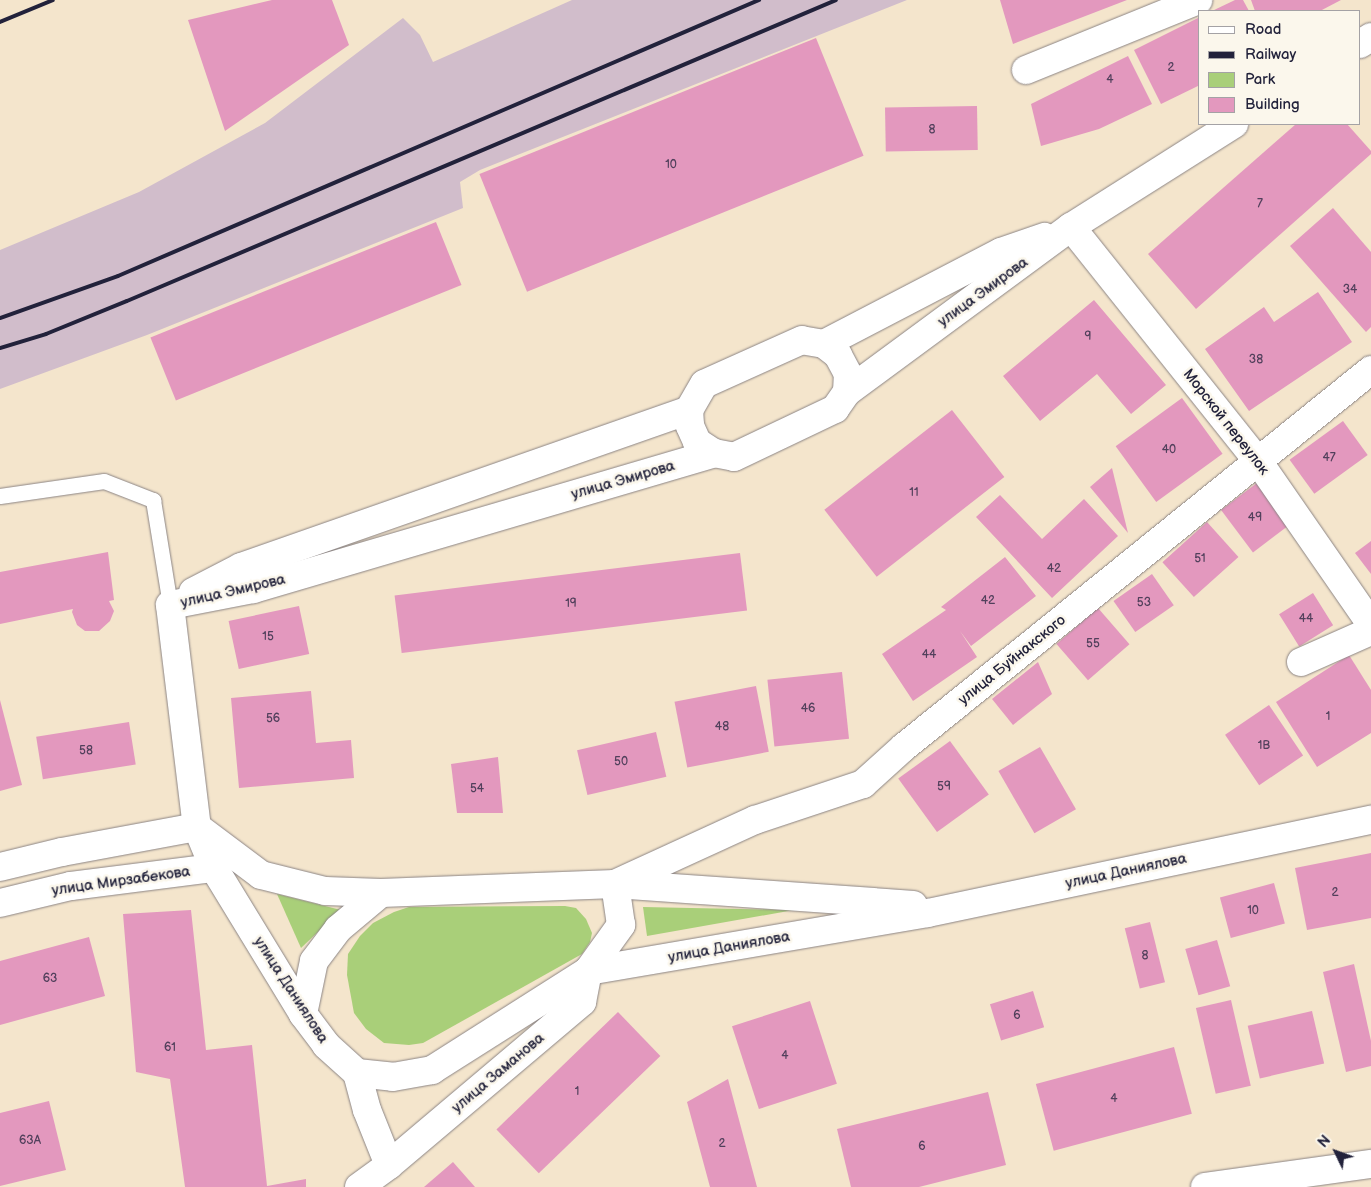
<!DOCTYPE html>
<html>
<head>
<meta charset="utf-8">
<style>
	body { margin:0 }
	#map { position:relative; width:1371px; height:1187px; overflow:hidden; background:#f4e5cc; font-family:"Balsamiq Sans",sans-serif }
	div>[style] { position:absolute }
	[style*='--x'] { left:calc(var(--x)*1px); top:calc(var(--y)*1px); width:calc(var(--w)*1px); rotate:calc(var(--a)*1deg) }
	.industrial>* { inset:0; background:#d1bdcb }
	.green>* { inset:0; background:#a9cf79 }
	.building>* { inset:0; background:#e398be; transform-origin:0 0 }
	.roads { filter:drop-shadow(0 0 1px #8b8484) drop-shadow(0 0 1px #8b8484) }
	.lane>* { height:15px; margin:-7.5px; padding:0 7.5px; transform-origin:7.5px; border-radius:7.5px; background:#fff }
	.street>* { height:28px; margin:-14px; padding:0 14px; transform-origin:14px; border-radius:14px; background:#fff }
	.secondary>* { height:28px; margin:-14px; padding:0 14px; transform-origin:14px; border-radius:14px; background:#fff }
	.primary>* { height:28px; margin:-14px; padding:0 14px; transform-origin:14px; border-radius:14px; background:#fff }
	.rail>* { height:4px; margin:-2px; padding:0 2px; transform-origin:2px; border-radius:2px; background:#22223b }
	span { translate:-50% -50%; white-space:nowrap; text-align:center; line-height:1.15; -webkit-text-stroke:5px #fbf7ec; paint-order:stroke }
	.number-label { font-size:12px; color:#52405c }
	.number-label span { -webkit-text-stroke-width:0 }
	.street-label { font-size:15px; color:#22223b }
	.legend { position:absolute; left:1198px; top:10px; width:162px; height:115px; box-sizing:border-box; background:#fbf7ec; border:1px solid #a4a2a5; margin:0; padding:6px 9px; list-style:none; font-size:15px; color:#22223b }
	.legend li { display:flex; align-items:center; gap:10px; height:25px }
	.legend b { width:25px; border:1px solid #a4a2a5 }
	.north { position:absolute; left:1311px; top:1127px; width:50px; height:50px; -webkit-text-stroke:4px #fbf7ec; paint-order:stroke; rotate:312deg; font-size:14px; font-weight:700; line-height:20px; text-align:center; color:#22223b }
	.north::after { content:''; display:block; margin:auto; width:18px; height:22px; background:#22223b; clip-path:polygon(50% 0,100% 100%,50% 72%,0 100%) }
</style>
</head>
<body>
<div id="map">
	<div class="industrial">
		<i style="clip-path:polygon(572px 0,907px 0,480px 170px,460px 182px,463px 208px,147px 335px,0 389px,0 250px,139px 192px,265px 123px,403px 18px,420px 35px,433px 62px)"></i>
	</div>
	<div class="green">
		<i style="clip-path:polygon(277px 894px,341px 910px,301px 948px)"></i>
		<i style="clip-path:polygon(565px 906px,576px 908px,586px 919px,592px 933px,590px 942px,582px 954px,423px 1043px,409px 1045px,384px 1043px,366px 1029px,354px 1013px,347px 975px,348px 954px,360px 936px,373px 923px,394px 912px,409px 907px)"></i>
		<i style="clip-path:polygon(643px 907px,794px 910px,647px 936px)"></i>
	</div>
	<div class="building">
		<i style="clip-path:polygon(272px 0,332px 0,349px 45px,225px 131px,188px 20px)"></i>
		<i style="clip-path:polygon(1000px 0,1127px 0,1013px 44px)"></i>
		<i style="clip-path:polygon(1235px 0,1243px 0,1249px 11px,1212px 11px)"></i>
		<i style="clip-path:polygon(1251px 0,1341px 0,1320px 11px,1255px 11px)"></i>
		<i style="clip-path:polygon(1200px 17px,1200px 85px,1161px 104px,1134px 50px)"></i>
		<i style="left:816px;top:38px;width:127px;height:363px;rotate:68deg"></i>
		<i style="clip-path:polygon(1128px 56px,1152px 104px,1099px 129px,1041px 146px,1031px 104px)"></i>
		<i style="left:977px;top:106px;width:44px;height:92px;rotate:89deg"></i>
		<i style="clip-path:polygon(1296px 124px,1347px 124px,1371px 151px,1371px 154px,1196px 309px,1148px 254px)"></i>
		<i style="clip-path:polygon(1333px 208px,1371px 252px,1371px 327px,1366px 332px,1290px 246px)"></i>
		<i style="left:436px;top:222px;width:68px;height:308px;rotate:68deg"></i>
		<i style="clip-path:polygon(1318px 292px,1352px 342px,1249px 411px,1205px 349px,1264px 307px,1274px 322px)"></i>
		<i style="clip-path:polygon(1094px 300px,1166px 385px,1131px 414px,1097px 374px,1040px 421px,1003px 376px)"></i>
		<i style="left:1182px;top:398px;width:69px;height:82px;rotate:54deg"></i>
		<i style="left:952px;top:410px;width:85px;height:162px;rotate:52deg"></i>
		<i style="left:1343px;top:421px;width:42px;height:66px;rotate:54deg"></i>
		<i style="clip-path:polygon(1112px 468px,1128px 533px,1090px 487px)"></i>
		<i style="left:1257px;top:483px;width:53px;height:45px;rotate:53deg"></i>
		<i style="clip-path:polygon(1000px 495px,1042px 539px,1084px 499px,1118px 536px,1052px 598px,976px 517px)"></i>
		<i style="left:1207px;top:522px;width:47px;height:60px;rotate:48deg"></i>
		<i style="clip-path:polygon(1371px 541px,1371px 574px,1355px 553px)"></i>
		<i style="clip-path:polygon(108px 552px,114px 600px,109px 601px,114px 611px,110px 621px,99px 631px,85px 631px,77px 625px,72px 612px,73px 609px,0 624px,0 572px)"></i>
		<i style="left:740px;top:553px;width:58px;height:348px;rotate:83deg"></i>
		<i style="clip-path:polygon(1005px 557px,1036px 596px,971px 646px,960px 631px,977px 657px,913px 701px,882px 654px,946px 610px,941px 607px)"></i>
		<i style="left:1152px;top:574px;width:38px;height:47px;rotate:55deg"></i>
		<i style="left:1313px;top:593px;width:38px;height:40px;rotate:58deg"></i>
		<i style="left:299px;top:606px;width:49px;height:72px;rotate:78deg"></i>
		<i style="left:1098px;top:608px;width:48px;height:55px;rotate:49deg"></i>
		<i style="clip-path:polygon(1349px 655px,1371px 690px,1371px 733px,1317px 767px,1276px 702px)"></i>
		<i style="clip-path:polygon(1038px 662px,1052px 694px,1013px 725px,992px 699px)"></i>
		<i style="left:842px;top:672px;width:67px;height:75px;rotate:84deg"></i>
		<i style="left:756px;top:686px;width:67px;height:83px;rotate:79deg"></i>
		<i style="clip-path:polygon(311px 691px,316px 743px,351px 740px,354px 778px,239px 788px,231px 698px)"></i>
		<i style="clip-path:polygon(0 700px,22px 785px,0 791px)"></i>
		<i style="left:1269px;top:705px;width:61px;height:53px;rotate:56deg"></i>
		<i style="left:129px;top:722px;width:43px;height:94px;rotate:81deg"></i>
		<i style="left:656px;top:732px;width:46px;height:81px;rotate:77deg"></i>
		<i style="left:950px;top:741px;width:66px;height:64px;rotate:54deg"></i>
		<i style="left:1040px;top:747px;width:72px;height:48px;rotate:60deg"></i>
		<i style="clip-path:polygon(498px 757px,503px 813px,457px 813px,451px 764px)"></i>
		<i style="clip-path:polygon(1371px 853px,1371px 918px,1307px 930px,1295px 868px)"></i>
		<i style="left:1274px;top:883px;width:42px;height:56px;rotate:75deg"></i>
		<i style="clip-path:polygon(191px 910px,206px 1050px,252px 1045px,267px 1186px,306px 1179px,306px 1187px,185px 1187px,170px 1079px,136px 1072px,123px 914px)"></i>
		<i style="left:1150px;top:922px;width:62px;height:26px;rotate:76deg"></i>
		<i style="clip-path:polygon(89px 937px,105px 996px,0 1025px,0 961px)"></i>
		<i style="left:1217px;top:940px;width:48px;height:33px;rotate:74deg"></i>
		<i style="clip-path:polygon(1354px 964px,1371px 1041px,1371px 1066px,1346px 1072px,1323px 972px)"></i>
		<i style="left:1033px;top:991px;width:38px;height:45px;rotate:73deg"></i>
		<i style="left:1231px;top:1000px;width:88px;height:36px;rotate:77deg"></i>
		<i style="left:810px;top:1001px;width:87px;height:82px;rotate:72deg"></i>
		<i style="left:1312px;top:1011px;width:54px;height:66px;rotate:77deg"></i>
		<i style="left:618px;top:1012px;width:61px;height:169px;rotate:46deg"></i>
		<i style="left:1174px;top:1047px;width:69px;height:143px;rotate:75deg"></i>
		<i style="clip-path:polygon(728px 1079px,757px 1187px,710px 1187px,687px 1102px)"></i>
		<i style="clip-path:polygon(988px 1092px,1006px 1165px,919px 1187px,851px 1187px,837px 1129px)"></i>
		<i style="clip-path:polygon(49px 1101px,66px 1170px,0 1186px,0 1113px)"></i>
		<i style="clip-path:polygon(453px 1162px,475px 1187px,424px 1187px)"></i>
	</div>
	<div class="roads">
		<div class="lane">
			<i style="--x:0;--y:496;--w:105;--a:-8.2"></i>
			<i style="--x:104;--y:481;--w:53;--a:21.2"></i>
			<i style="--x:153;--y:500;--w:106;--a:80.8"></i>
		</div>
		<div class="street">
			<i style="--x:1026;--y:70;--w:186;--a:-22.1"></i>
			<i style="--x:1071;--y:227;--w:300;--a:51.4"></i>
			<i style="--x:1258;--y:461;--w:198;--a:55.3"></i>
			<i style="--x:1301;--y:662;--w:77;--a:-23.9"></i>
			<i style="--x:615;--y:884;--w:154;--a:-24.6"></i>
			<i style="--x:755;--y:820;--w:114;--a:-18.4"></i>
			<i style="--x:863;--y:784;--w:55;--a:-42.1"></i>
			<i style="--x:904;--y:747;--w:600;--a:-38.91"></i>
			<i style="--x:357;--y:1073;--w:38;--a:75"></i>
			<i style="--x:367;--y:1110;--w:59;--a:68.2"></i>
			<i style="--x:359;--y:1187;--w:37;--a:-36"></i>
			<i style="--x:389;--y:1165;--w:253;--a:-40.2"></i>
			<i style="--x:582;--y:1002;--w:32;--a:-79"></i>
			<i style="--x:1205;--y:1187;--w:168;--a:-7.9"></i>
		</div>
		<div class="secondary">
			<i style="--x:1360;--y:44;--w:13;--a:-32"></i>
			<i style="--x:824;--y:344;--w:199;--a:-27.5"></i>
			<i style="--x:1001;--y:252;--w:46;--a:-19.2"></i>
			<i style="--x:847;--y:392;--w:18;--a:-87"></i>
			<i style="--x:848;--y:374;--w:21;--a:-118"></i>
			<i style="--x:838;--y:355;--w:18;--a:-142"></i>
			<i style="--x:824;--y:344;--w:22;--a:-170"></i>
			<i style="--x:802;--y:340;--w:107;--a:155.8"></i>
			<i style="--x:704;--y:384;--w:30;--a:120"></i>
			<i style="--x:689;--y:410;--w:16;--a:86"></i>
			<i style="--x:690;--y:426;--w:17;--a:66"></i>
			<i style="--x:697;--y:442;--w:20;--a:33"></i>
			<i style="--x:714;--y:453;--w:20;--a:11"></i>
			<i style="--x:734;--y:457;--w:112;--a:-25.4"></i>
			<i style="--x:835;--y:409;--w:21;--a:-55"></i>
			<i style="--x:847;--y:392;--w:278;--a:-36.4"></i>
			<i style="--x:1071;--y:227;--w:193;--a:-32.3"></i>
			<i style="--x:193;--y:592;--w:54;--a:-27.5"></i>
			<i style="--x:241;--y:567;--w:475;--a:-19.3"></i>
			<i style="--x:170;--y:605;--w:85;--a:-10.9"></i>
			<i style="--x:253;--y:589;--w:481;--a:-16.4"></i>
			<i style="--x:170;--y:605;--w:224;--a:83.1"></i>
			<i style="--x:197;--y:827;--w:44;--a:67.5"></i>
		</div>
		<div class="primary">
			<i style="--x:0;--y:867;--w:64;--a:-13.6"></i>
			<i style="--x:62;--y:852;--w:137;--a:-10.5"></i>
			<i style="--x:197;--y:827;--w:80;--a:36.9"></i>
			<i style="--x:261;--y:875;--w:66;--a:14"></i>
			<i style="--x:325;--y:891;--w:56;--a:2"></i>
			<i style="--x:381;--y:893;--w:234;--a:-2.2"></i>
			<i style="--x:615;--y:884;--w:299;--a:4"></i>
			<i style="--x:0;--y:903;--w:73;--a:-13.5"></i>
			<i style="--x:71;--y:886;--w:144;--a:-7.2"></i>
			<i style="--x:214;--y:868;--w:171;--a:58.6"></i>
			<i style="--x:303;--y:1014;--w:39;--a:53"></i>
			<i style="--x:326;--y:1045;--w:42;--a:42.1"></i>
			<i style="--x:357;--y:1073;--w:36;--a:6"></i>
			<i style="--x:393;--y:1077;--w:40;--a:-10"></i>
			<i style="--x:432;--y:1070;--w:185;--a:-32.4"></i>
			<i style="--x:588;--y:971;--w:345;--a:-9.7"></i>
			<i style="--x:928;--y:913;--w:453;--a:-11.9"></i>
			<i style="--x:588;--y:971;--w:57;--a:-54.3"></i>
			<i style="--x:621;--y:925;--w:41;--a:-98.3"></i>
			<i style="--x:303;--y:1014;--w:54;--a:-78.3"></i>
			<i style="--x:314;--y:961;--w:40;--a:-53"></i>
			<i style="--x:338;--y:929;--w:56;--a:-39.9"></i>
		</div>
	</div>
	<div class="rail">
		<i style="--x:0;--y:22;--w:57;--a:-22.5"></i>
		<i style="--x:0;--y:318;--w:125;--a:-19.6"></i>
		<i style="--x:118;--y:276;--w:698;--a:-23.3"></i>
		<i style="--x:0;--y:348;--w:48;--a:-16.9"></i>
		<i style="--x:46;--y:334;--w:87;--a:-22.2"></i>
		<i style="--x:127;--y:301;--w:770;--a:-23"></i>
	</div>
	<div class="number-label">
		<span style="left:1171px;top:68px">2</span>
		<span style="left:1110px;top:80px">4</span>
		<span style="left:932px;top:130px">8</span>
		<span style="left:671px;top:165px">10</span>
		<span style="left:1260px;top:204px">7</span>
		<span style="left:1350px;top:290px">34</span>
		<span style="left:1088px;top:337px">9</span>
		<span style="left:1256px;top:360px">38</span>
		<span style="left:1169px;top:450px">40</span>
		<span style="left:1329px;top:458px">47</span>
		<span style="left:914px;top:493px">11</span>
		<span style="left:1255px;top:518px">49</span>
		<span style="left:1200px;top:559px">51</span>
		<span style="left:1054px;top:569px">42</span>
		<span style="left:988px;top:601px">42</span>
		<span style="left:1144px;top:603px">53</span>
		<span style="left:571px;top:604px">19</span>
		<span style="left:1306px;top:619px">44</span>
		<span style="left:268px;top:637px">15</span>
		<span style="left:1093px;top:644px">55</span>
		<span style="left:929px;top:655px">44</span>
		<span style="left:808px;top:709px">46</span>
		<span style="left:1328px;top:717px">1</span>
		<span style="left:273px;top:719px">56</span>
		<span style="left:722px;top:727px">48</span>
		<span style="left:1264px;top:746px">1В</span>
		<span style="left:86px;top:751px">58</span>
		<span style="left:621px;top:762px">50</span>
		<span style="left:944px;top:787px">59</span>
		<span style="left:477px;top:789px">54</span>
		<span style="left:1335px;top:893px">2</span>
		<span style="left:1253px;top:911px">10</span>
		<span style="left:1145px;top:956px">8</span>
		<span style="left:50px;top:979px">63</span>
		<span style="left:1017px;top:1016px">6</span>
		<span style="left:170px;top:1048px">61</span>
		<span style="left:785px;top:1056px">4</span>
		<span style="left:577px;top:1092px">1</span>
		<span style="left:1114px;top:1099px">4</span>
		<span style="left:30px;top:1141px">63А</span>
		<span style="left:722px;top:1144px">2</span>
		<span style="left:922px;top:1147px">6</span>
	</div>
	<div class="street-label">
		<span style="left:983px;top:292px;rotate:-36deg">улица Эмирова</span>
		<span style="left:1226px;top:422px;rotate:52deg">Морской переулок</span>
		<span style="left:623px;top:480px;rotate:-16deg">улица Эмирова</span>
		<span style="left:233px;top:591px;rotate:-13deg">улица Эмирова</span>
		<span style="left:1012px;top:660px;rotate:-39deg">улица Буйнакского</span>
		<span style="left:1126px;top:871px;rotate:-12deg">улица Даниялова</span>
		<span style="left:121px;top:881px;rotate:-8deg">улица Мирзабекова</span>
		<span style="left:729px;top:947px;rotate:-10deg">улица Даниялова</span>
		<span style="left:291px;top:990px;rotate:57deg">улица Даниялова</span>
		<span style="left:498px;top:1073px;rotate:-40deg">улица Заманова</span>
	</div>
	<ul class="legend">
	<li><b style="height:6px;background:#fff"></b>Road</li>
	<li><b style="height:6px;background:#22223b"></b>Railway</li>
	<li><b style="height:14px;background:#a9cf79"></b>Park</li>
	<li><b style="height:14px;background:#e398be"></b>Building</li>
	</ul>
	<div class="north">N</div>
</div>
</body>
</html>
